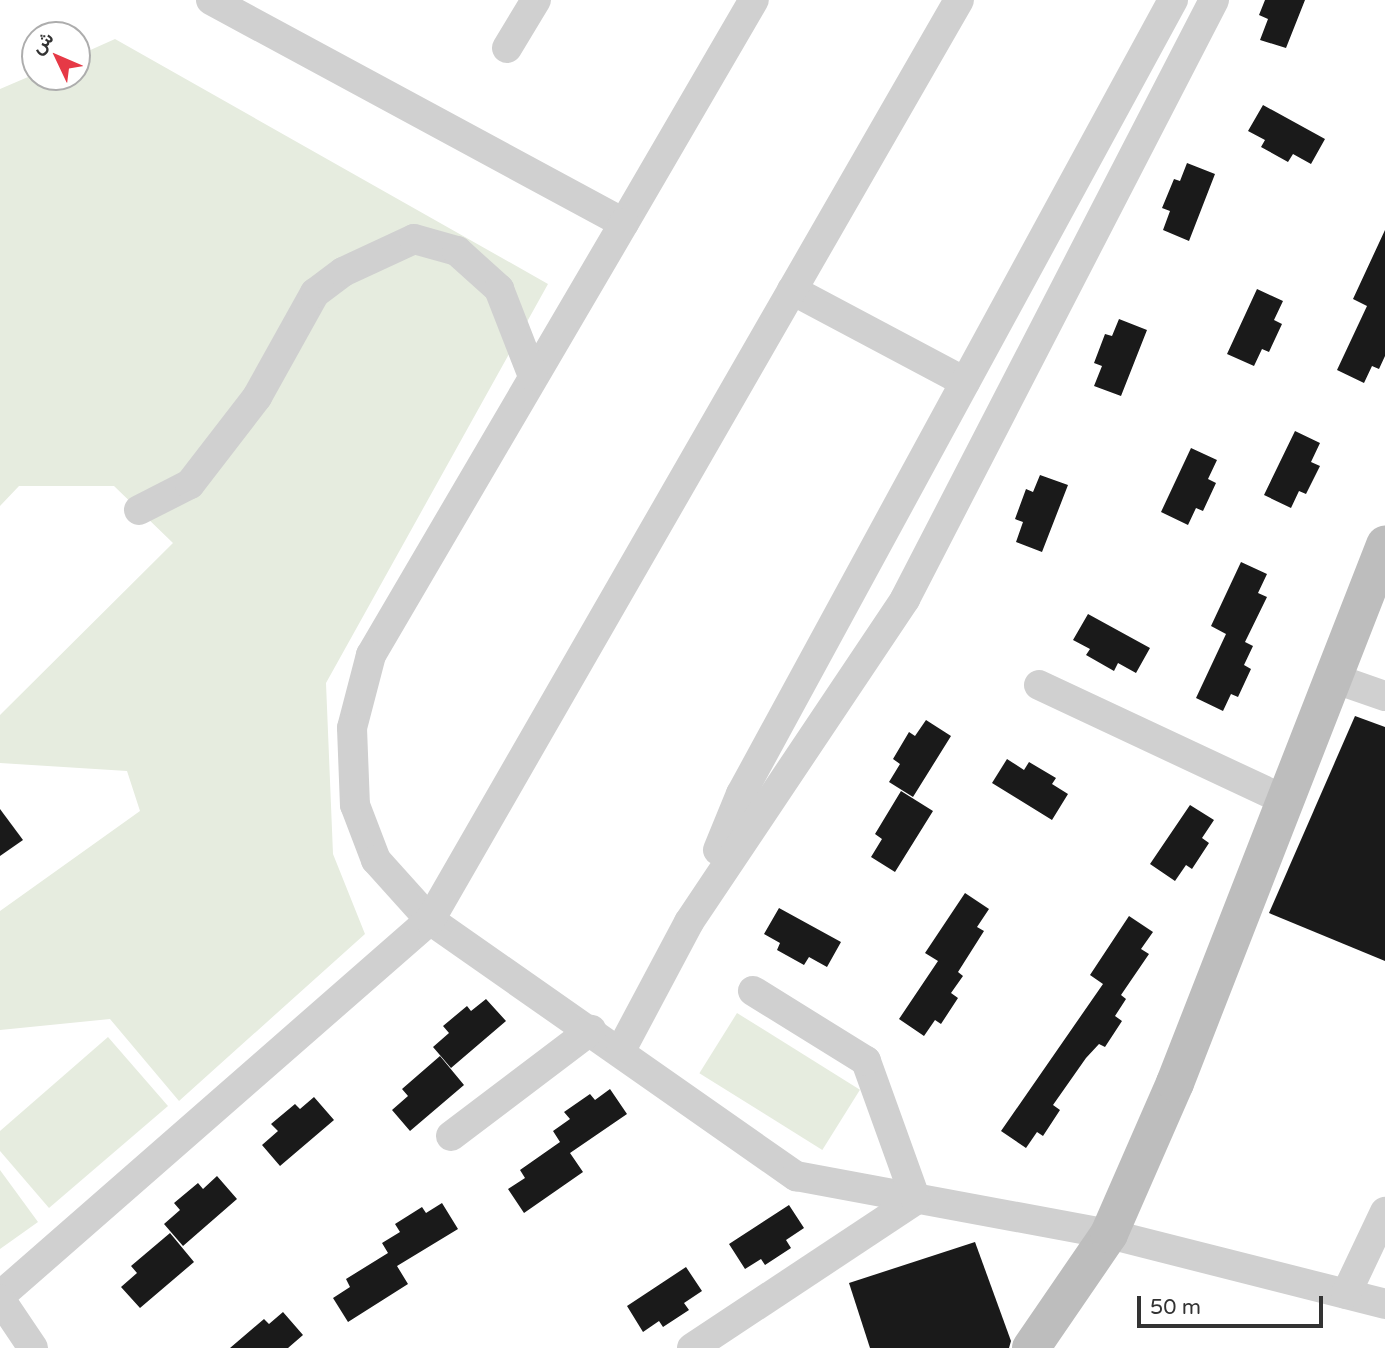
<!DOCTYPE html>
<html>
<head>
<meta charset="utf-8">
<style>
	body { margin:0 }
	#map { position:relative; width:1385px; height:1348px; overflow:hidden; background:#fff; font-family:"Varela Round",Vazirmatn,sans-serif }
	div>[style] { position:absolute }
	[style*='--x'] { left:calc(var(--x)*1px); top:calc(var(--y)*1px); width:calc(var(--w)*1px); rotate:calc(var(--a)*1deg) }
	.green>* { inset:0; background:#e6ecdf; transform-origin:0 0 }
	.building>* { inset:0; background:#1a1a1a }
	.minor>* { height:30px; margin:-15px; padding:0 15px; transform-origin:15px; border-radius:15px; background:#d0d0d0 }
	.secondary>* { height:38px; margin:-19px; padding:0 19px; transform-origin:19px; border-radius:19px; background:#bdbdbd }
	span { translate:-50% -50%; white-space:nowrap; text-align:center; line-height:1.15; -webkit-text-stroke:7px #fff; paint-order:stroke }
	.north { position:absolute; left:21px; top:21px; width:70px; height:70px; box-sizing:border-box; background:#fff; border:2px solid #adadad; border-radius:50%; rotate:314deg; font-size:19px; font-weight:700; line-height:28px; text-align:center; color:#333 }
	.north::after { content:''; display:block; margin:auto; width:24px; height:32px; background:#e63946; clip-path:polygon(50% 0,100% 100%,50% 72%,0 100%) }
	.scale { position:absolute; left:1137px; top:1296px; width:186px; height:32px; box-sizing:border-box; border:4px solid #333; border-top:0; padding-left:9px; font-size:21px; line-height:24px; white-space:nowrap; color:#333; -webkit-text-stroke:5px #fff; paint-order:stroke }
</style>
</head>
<body>
<div id="map">
	<div class="green">
		<i style="clip-path:polygon(115px 39px,548px 284px,326px 683px,333px 854px,365px 934px,179px 1101px,110px 1019px,0 1030px,0 911px,140px 811px,127px 771px,0 763px,0 715px,173px 543px,114px 486px,19px 486px,0 506px,0 89px,35px 74px,77px 77px,77px 56px)"></i>
		<i style="left:737px;top:1013px;width:145px;height:71px;rotate:32deg"></i>
		<i style="clip-path:polygon(108px 1037px,168px 1106px,49px 1208px,0 1151px,0 1131px)"></i>
		<i style="clip-path:polygon(0 1170px,38px 1222px,0 1249px)"></i>
	</div>
	<div class="building">
		<i style="clip-path:polygon(1265px 0,1305px 0,1286px 48px,1260px 40px,1268px 19px,1259px 15px)"></i>
		<i style="clip-path:polygon(1263px 105px,1325px 139px,1311px 164px,1293px 154px,1288px 162px,1261px 147px,1265px 140px,1248px 131px)"></i>
		<i style="clip-path:polygon(1187px 163px,1215px 174px,1189px 241px,1163px 230px,1170px 211px,1162px 208px,1174px 179px,1180px 181px)"></i>
		<i style="clip-path:polygon(1385px 230px,1385px 356px,1379px 369px,1372px 366px,1364px 383px,1337px 370px,1367px 306px,1353px 299px)"></i>
		<i style="clip-path:polygon(1257px 289px,1283px 301px,1274px 320px,1282px 324px,1269px 352px,1262px 349px,1254px 366px,1227px 354px)"></i>
		<i style="clip-path:polygon(1119px 319px,1147px 330px,1121px 396px,1094px 386px,1102px 366px,1094px 363px,1105px 334px,1112px 336px)"></i>
		<i style="clip-path:polygon(1295px 431px,1320px 443px,1311px 462px,1320px 466px,1306px 494px,1299px 491px,1291px 508px,1264px 495px)"></i>
		<i style="clip-path:polygon(1191px 448px,1217px 460px,1208px 479px,1216px 483px,1203px 511px,1196px 508px,1188px 525px,1161px 512px)"></i>
		<i style="clip-path:polygon(1040px 475px,1068px 485px,1042px 552px,1016px 542px,1023px 522px,1015px 519px,1026px 489px,1033px 492px)"></i>
		<i style="clip-path:polygon(1241px 562px,1267px 574px,1258px 593px,1267px 597px,1245px 642px,1253px 646px,1244px 665px,1251px 669px,1238px 697px,1231px 694px,1223px 711px,1196px 698px,1226px 634px,1211px 626px)"></i>
		<i style="clip-path:polygon(1088px 614px,1150px 648px,1136px 673px,1118px 663px,1114px 671px,1086px 655px,1090px 649px,1073px 640px)"></i>
		<i style="clip-path:polygon(1355px 716px,1385px 727px,1385px 961px,1269px 913px)"></i>
		<i style="clip-path:polygon(926px 720px,951px 736px,913px 797px,889px 782px,900px 764px,893px 759px,909px 732px,915px 736px)"></i>
		<i style="clip-path:polygon(1007px 759px,1024px 770px,1029px 762px,1056px 778px,1052px 784px,1068px 794px,1052px 820px,992px 783px)"></i>
		<i style="clip-path:polygon(901px 791px,933px 811px,895px 872px,871px 857px,882px 839px,875px 834px)"></i>
		<i style="clip-path:polygon(1190px 805px,1214px 820px,1202px 838px,1209px 843px,1192px 869px,1186px 865px,1175px 881px,1150px 864px)"></i>
		<i style="clip-path:polygon(0 809px,23px 840px,0 856px)"></i>
		<i style="clip-path:polygon(965px 893px,989px 909px,977px 927px,984px 931px,958px 972px,963px 976px,951px 993px,958px 998px,941px 1024px,935px 1020px,924px 1036px,899px 1019px,938px 961px,925px 953px)"></i>
		<i style="clip-path:polygon(779px 908px,841px 942px,827px 967px,809px 957px,804px 965px,777px 950px,780px 943px,764px 934px)"></i>
		<i style="clip-path:polygon(1129px 916px,1153px 932px,1141px 949px,1149px 954px,1121px 995px,1126px 999px,1115px 1016px,1122px 1021px,1105px 1047px,1099px 1044px,1086px 1058px,1053px 1105px,1060px 1110px,1043px 1136px,1037px 1132px,1026px 1148px,1001px 1131px,1103px 984px,1090px 975px)"></i>
		<i style="clip-path:polygon(486px 999px,506px 1021px,451px 1068px,433px 1047px,449px 1033px,443px 1026px,467px 1006px,471px 1011px)"></i>
		<i style="clip-path:polygon(440px 1056px,464px 1085px,410px 1131px,392px 1110px,408px 1096px,402px 1089px)"></i>
		<i style="clip-path:polygon(610px 1089px,627px 1114px,570px 1153px,583px 1172px,524px 1213px,508px 1189px,525px 1178px,520px 1170px,560px 1142px,553px 1131px,570px 1119px,564px 1112px,590px 1094px,595px 1100px)"></i>
		<i style="clip-path:polygon(314px 1097px,334px 1120px,280px 1166px,262px 1145px,278px 1131px,271px 1124px,295px 1104px,300px 1109px)"></i>
		<i style="clip-path:polygon(217px 1176px,237px 1199px,183px 1246px,164px 1224px,180px 1210px,174px 1203px,198px 1183px,203px 1189px)"></i>
		<i style="clip-path:polygon(442px 1203px,458px 1229px,397px 1266px,408px 1284px,348px 1322px,333px 1298px,350px 1287px,346px 1279px,388px 1253px,382px 1243px,400px 1232px,395px 1224px,422px 1207px,426px 1213px)"></i>
		<i style="clip-path:polygon(789px 1205px,804px 1228px,786px 1240px,791px 1248px,765px 1265px,761px 1259px,745px 1269px,729px 1244px)"></i>
		<i style="clip-path:polygon(170px 1233px,194px 1262px,140px 1308px,121px 1287px,137px 1273px,131px 1266px)"></i>
		<i style="clip-path:polygon(975px 1242px,1011px 1341px,1009px 1348px,870px 1348px,849px 1283px)"></i>
		<i style="clip-path:polygon(686px 1267px,702px 1291px,684px 1303px,689px 1310px,663px 1327px,659px 1321px,643px 1332px,627px 1306px)"></i>
		<i style="clip-path:polygon(283px 1312px,303px 1335px,288px 1348px,230px 1348px,264px 1319px,269px 1324px)"></i>
	</div>
	<div class="minor">
		<i style="--x:211;--y:0;--w:469;--a:28.4"></i>
		<i style="--x:624;--y:223;--w:258;--a:-59.8"></i>
		<i style="--x:507;--y:48;--w:56;--a:-58.9"></i>
		<i style="--x:624;--y:223;--w:501;--a:120.36"></i>
		<i style="--x:371;--y:655;--w:75;--a:104.6"></i>
		<i style="--x:352;--y:728;--w:77;--a:87.8"></i>
		<i style="--x:355;--y:805;--w:59;--a:69.1"></i>
		<i style="--x:376;--y:860;--w:81;--a:48"></i>
		<i style="--x:430;--y:920;--w:447;--a:35"></i>
		<i style="--x:796;--y:1176;--w:318;--a:10.5"></i>
		<i style="--x:1109;--y:1234;--w:285;--a:14.2"></i>
		<i style="--x:792;--y:290;--w:196;--a:28"></i>
		<i style="--x:139;--y:510;--w:57;--a:-27"></i>
		<i style="--x:190;--y:484;--w:110;--a:-52.4"></i>
		<i style="--x:257;--y:397;--w:119;--a:-60.9"></i>
		<i style="--x:315;--y:293;--w:35;--a:-37"></i>
		<i style="--x:343;--y:272;--w:78;--a:-24.9"></i>
		<i style="--x:414;--y:239;--w:45;--a:15.6"></i>
		<i style="--x:457;--y:251;--w:57;--a:42.1"></i>
		<i style="--x:499;--y:289;--w:93;--a:68.7"></i>
		<i style="--x:1333;--y:678;--w:55;--a:19.1"></i>
		<i style="--x:1039;--y:685;--w:272;--a:25.1"></i>
		<i style="--x:718;--y:850;--w:61;--a:-67.7"></i>
		<i style="--x:741;--y:794;--w:904;--a:-61.45"></i>
		<i style="--x:621;--y:1050;--w:145;--a:-62"></i>
		<i style="--x:689;--y:922;--w:389;--a:-56.2"></i>
		<i style="--x:905;--y:599;--w:674;--a:-62.71"></i>
		<i style="--x:451;--y:1136;--w:176;--a:-37.1"></i>
		<i style="--x:1346;--y:1294;--w:91;--a:-64.6"></i>
		<i style="--x:0;--y:1296;--w:571;--a:-41.17"></i>
		<i style="--x:430;--y:920;--w:1061;--a:-60.1"></i>
		<i style="--x:0;--y:1299;--w:59;--a:56"></i>
		<i style="--x:692;--y:1348;--w:268;--a:-33.5"></i>
		<i style="--x:916;--y:1200;--w:148;--a:-109.8"></i>
		<i style="--x:866;--y:1061;--w:133;--a:-148.2"></i>
	</div>
	<div class="secondary">
		<i style="--x:1031;--y:1348;--w:138;--a:-55.6"></i>
		<i style="--x:1109;--y:1234;--w:165;--a:-66.4"></i>
		<i style="--x:1175;--y:1083;--w:578;--a:-68.68"></i>
	</div>
	<div class="north">ش</div>
	<div class="scale">50 m</div>
</div>
</body>
</html>
